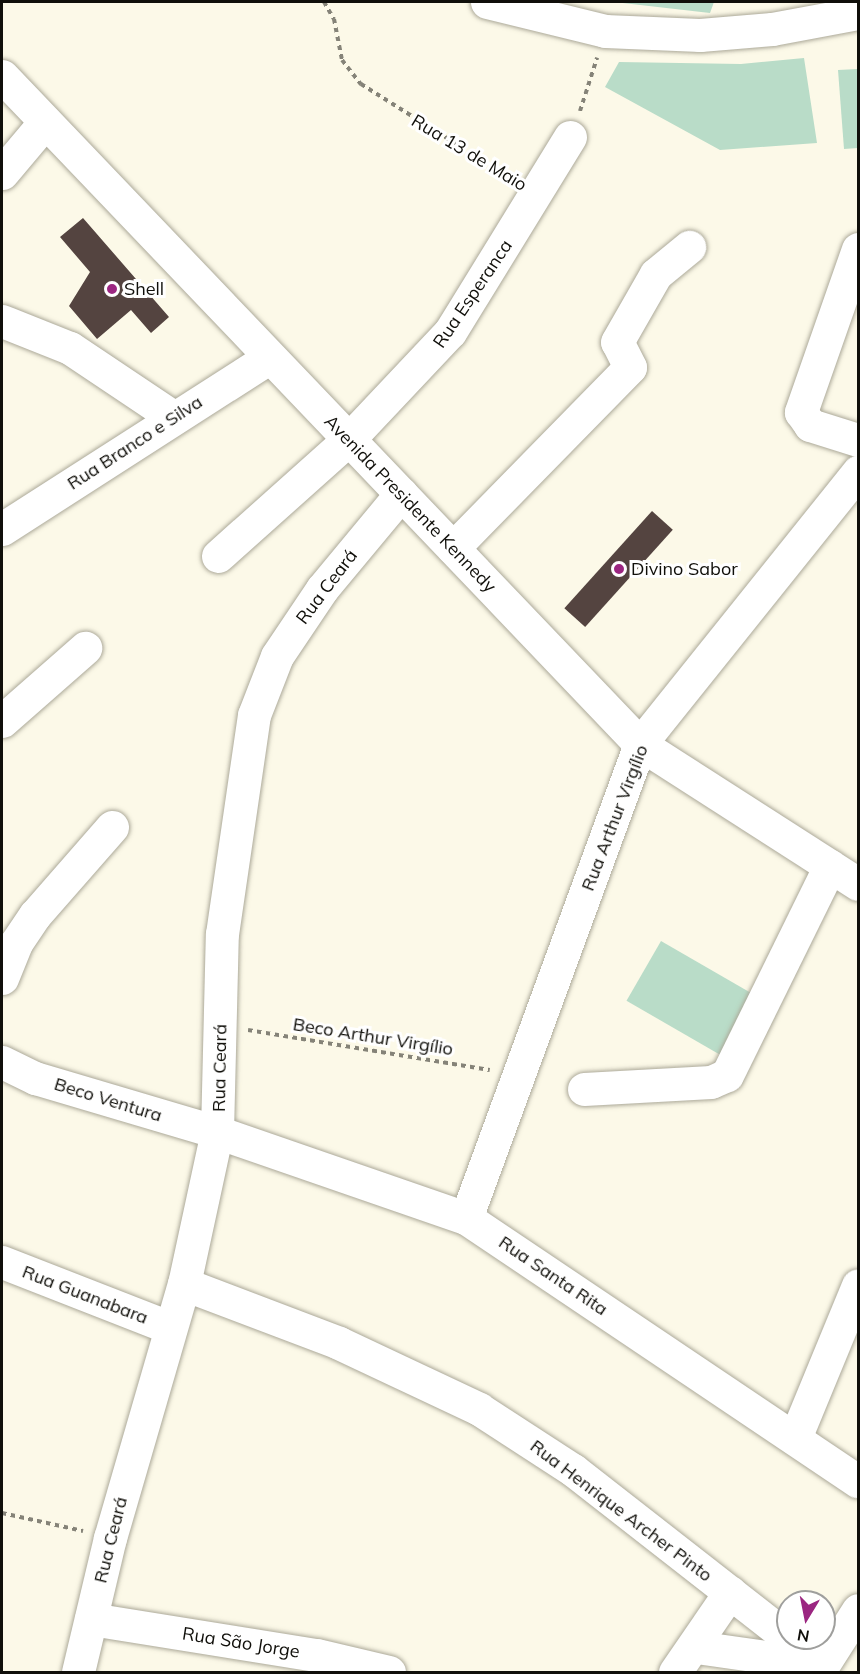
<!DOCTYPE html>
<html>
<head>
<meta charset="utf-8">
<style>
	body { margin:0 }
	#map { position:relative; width:860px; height:1674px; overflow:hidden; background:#fcf9e8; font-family:Mulish,sans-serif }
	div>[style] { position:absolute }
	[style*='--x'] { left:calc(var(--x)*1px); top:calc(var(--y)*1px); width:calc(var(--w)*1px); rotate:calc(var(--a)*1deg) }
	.green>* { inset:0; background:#b9dcc8; transform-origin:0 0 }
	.building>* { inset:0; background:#544440; transform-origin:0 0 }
	.path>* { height:4px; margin-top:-2px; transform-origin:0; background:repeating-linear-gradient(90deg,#858378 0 4.5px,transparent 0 9px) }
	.roads { filter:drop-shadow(0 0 2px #aca999) drop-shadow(0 0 2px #aca999) }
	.minor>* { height:33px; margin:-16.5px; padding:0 16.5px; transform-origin:16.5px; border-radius:16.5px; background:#fff }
	.dots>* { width:16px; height:16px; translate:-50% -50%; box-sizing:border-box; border:3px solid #fff; border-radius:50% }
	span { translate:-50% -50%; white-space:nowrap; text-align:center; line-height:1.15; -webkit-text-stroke:6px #fff; paint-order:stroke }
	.street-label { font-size:18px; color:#100f0a }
	.poi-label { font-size:18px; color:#100f0a }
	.left { translate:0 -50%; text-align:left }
	.frame { position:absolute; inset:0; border:3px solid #100f0a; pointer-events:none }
	.north { position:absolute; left:776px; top:1590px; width:60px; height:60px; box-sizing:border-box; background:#fff; border:2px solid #9f9f9d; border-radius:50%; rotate:190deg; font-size:16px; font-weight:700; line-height:24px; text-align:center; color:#100f0a }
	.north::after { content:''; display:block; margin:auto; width:21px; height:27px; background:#9b2681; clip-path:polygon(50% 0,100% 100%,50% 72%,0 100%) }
</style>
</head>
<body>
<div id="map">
	<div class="green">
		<i style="clip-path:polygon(614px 2px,714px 2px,710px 13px)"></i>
		<i style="clip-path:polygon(804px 58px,817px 143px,720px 150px,605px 87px,619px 62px,741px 64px)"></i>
		<i style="clip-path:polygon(858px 69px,858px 148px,844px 149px,838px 70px)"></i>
		<i style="left:661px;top:941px;width:108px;height:69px;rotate:30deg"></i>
	</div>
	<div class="building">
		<i style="clip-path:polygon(83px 218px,169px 317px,151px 333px,131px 310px,97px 339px,69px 306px,90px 272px,60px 237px)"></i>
		<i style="left:652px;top:511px;width:28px;height:131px;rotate:42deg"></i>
	</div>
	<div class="path">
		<i style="--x:324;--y:2;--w:20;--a:60"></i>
		<i style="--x:334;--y:19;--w:42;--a:79"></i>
		<i style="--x:342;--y:60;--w:31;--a:52"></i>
		<i style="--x:361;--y:84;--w:178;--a:32.2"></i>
		<i style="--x:580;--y:111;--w:56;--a:-72.2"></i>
		<i style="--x:248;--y:1030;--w:245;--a:9.4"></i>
		<i style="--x:2;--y:1513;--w:83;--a:12.5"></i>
	</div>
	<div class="roads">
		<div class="minor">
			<i style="--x:487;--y:2;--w:122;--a:13.8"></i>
			<i style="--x:605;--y:31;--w:95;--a:2.4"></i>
			<i style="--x:700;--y:35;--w:72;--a:-4.8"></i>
			<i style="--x:772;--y:29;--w:87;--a:-10.5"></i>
			<i style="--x:2;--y:76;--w:924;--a:46.32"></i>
			<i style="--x:640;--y:744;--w:259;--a:32.7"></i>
			<i style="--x:2;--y:173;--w:67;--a:-49.9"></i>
			<i style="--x:858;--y:249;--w:173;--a:109.3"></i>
			<i style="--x:801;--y:412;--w:16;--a:55"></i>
			<i style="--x:810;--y:425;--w:50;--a:17.4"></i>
			<i style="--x:2;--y:321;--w:73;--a:21.7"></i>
			<i style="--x:70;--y:348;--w:124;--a:33.8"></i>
			<i style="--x:2;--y:529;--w:316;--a:-32.7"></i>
			<i style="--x:453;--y:548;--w:253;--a:-45.6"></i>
			<i style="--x:630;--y:367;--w:28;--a:-117"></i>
			<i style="--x:617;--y:342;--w:78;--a:-60.2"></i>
			<i style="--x:656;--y:274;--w:43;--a:-39.3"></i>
			<i style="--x:218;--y:556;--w:176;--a:-41.8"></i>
			<i style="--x:349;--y:439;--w:147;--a:-46.7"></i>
			<i style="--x:450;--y:332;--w:229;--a:-58.4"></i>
			<i style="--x:2;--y:721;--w:111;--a:-41.3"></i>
			<i style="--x:2;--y:978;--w:38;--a:-68"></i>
			<i style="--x:16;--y:943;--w:34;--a:-56"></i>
			<i style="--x:35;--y:915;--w:117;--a:-48.8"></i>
			<i style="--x:2;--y:1062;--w:37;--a:26"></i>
			<i style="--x:35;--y:1078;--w:190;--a:16.5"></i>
			<i style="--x:217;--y:1132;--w:263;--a:19.1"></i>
			<i style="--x:466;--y:1218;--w:472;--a:33.9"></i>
			<i style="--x:584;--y:1089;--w:127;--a:-3.2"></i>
			<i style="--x:711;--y:1082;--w:17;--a:-24"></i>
			<i style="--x:727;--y:1075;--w:233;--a:-63.8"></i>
			<i style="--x:466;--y:1218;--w:505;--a:-69.84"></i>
			<i style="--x:640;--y:744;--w:349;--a:-51.3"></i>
			<i style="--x:2;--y:1262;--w:179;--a:21.3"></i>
			<i style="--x:184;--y:1284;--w:166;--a:20.8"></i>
			<i style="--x:339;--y:1343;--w:155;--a:25.2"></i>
			<i style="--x:479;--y:1409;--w:112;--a:33"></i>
			<i style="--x:573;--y:1470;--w:273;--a:38"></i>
			<i style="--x:795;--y:1438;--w:165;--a:-67.6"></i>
			<i style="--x:91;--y:1619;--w:229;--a:9.1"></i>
			<i style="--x:317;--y:1655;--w:74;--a:13.3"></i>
			<i style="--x:696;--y:1647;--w:128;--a:8.1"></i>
			<i style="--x:823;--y:1665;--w:65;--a:-57.5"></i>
			<i style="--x:78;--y:1672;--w:138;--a:-76.6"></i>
			<i style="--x:110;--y:1538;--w:265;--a:-73.8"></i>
			<i style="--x:184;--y:1284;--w:156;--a:-77.8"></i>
			<i style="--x:217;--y:1132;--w:198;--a:-88.6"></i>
			<i style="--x:222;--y:934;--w:221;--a:-81.7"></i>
			<i style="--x:254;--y:715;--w:63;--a:-68.7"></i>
			<i style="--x:277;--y:656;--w:81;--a:-56.1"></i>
			<i style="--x:322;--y:589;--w:124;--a:-50.3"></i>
			<i style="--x:675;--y:1672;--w:97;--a:-55.5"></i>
		</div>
	</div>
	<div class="dots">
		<i style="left:112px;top:289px;background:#9b2681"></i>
		<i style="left:619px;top:569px;background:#9b2681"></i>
	</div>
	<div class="street-label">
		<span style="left:469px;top:153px;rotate:31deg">Rua 13 de Maio</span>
		<span style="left:473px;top:294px;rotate:-56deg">Rua Esperanca</span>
		<span style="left:135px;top:443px;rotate:-33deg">Rua Branco e Silva</span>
		<span style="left:410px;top:504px;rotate:46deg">Avenida Presidente Kennedy</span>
		<span style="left:327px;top:587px;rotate:-53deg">Rua Ceará</span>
		<span style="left:615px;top:818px;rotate:-69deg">Rua Arthur Virgílio</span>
		<span style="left:373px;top:1037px;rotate:9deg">Beco Arthur Virgílio</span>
		<span style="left:220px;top:1068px;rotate:-89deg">Rua Ceará</span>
		<span style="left:108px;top:1100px;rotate:17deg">Beco Ventura</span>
		<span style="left:553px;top:1276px;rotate:34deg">Rua Santa Rita</span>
		<span style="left:85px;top:1295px;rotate:21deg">Rua Guanabara</span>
		<span style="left:621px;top:1511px;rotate:37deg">Rua Henrique Archer Pinto</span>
		<span style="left:111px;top:1540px;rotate:-76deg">Rua Ceará</span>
		<span style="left:241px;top:1643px;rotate:9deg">Rua São Jorge</span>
	</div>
	<div class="poi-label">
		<span class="left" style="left:124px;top:289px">Shell</span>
		<span class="left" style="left:631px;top:569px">Divino Sabor</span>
	</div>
	<div class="frame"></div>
	<div class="north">N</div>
</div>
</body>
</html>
